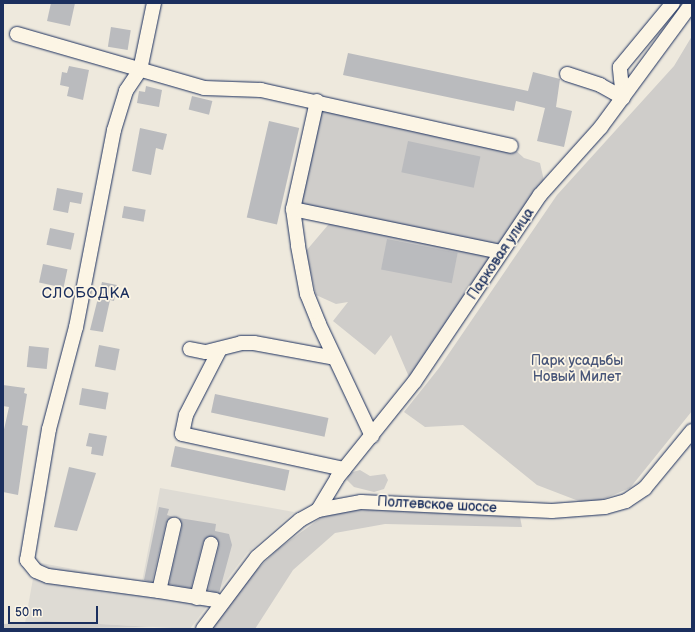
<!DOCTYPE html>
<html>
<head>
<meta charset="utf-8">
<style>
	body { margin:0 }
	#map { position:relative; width:695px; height:632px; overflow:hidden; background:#eee9dd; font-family:"Balsamiq Sans",sans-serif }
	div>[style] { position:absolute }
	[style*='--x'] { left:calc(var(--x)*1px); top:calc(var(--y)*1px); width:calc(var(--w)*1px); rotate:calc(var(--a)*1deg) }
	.built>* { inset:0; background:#dedbd4 }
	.green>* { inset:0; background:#cfcdca }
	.building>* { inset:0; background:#babbbe; transform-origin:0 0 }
	.roads { filter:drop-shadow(0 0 1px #1b2f5e) drop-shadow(0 0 1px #1b2f5e) }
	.minor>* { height:14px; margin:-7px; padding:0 7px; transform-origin:7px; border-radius:7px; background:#fcf5e5 }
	span { translate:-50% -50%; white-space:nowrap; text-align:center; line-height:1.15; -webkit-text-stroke:3.5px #fcf5e5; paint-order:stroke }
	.street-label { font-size:14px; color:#1b2f5e }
	.park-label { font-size:14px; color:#485679 }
	.neighbourhood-label { font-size:15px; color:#1b2f5e; letter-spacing:1px }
	.frame { position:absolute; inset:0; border:4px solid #1b2f5e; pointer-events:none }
	.scale { position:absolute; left:8px; top:606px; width:90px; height:18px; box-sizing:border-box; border:2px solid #1b2f5e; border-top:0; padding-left:5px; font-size:12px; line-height:14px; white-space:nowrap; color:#1b2f5e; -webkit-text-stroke:3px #fcf5e5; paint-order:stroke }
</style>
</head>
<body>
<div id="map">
	<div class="built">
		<i style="clip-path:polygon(160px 488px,294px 512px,247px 553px,190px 629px,46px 621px,25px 623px,36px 562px,142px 582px)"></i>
	</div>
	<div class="green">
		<i style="clip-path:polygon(692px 36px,692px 411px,630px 488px,589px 505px,537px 485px,463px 425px,425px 427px,404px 412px,439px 368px,557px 195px,674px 66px)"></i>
		<i style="clip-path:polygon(317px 101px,511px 146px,524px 158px,540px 163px,544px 181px,409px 377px,391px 335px,375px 355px,333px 321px,348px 302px,336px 304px,316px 295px,306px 251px,334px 218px,293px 209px)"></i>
		<i style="clip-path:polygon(360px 470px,370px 476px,385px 474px,388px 480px,384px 489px,374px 492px,354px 487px,347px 480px,349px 473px)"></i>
		<i style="clip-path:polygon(359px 509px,520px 517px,522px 527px,385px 524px,335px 533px,293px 570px,255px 629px,211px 629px,250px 576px,278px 549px,322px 517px)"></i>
		<i style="clip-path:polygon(46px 621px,153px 627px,3px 629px,3px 624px)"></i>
	</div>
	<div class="building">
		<i style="clip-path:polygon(51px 3px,75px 3px,70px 26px,47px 21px)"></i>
		<i style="left:111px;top:27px;width:20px;height:20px;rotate:9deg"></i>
		<i style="clip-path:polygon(348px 53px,528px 91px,533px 72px,560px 79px,556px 107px,572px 111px,564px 147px,537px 141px,545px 108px,516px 101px,514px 111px,343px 75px)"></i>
		<i style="clip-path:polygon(69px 66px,89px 70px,83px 100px,67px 96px,69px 87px,60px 85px,62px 72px,67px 73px)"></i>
		<i style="clip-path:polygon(146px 86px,162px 90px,159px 107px,137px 103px,139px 91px,145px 92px)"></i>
		<i style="left:192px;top:96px;width:21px;height:14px;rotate:14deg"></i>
		<i style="left:269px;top:121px;width:31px;height:99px;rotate:13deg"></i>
		<i style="clip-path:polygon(140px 128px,167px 134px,163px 150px,156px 148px,151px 175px,132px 171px)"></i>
		<i style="left:408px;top:141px;width:74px;height:32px;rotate:12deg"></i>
		<i style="clip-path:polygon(57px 188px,83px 193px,81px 204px,70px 202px,68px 213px,53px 210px)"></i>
		<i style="left:124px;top:206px;width:22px;height:12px;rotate:10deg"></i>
		<i style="left:50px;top:228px;width:25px;height:17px;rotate:12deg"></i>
		<i style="left:387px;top:239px;width:72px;height:31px;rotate:11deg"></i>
		<i style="left:43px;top:264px;width:25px;height:19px;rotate:12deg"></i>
		<i style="clip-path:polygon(102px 282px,117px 285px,114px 301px,110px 300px,103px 332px,90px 330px)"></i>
		<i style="left:99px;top:345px;width:21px;height:22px;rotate:11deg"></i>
		<i style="left:29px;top:346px;width:20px;height:21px;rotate:6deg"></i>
		<i style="clip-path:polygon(3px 385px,25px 388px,24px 393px,27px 394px,22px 425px,28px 426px,18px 495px,3px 492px,3px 434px,9px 407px,3px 406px)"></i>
		<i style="left:82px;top:388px;width:27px;height:17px;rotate:10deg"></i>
		<i style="left:215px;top:394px;width:116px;height:19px;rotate:12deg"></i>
		<i style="clip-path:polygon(89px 433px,107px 436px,103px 456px,91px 454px,92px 447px,86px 446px)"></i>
		<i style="left:175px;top:446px;width:117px;height:21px;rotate:12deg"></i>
		<i style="clip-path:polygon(69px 467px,96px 473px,77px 531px,54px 527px)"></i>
		<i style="clip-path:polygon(159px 507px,169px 509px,167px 515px,173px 517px,166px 523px,152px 582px,144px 580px)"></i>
		<i style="clip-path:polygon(179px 518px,216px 524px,215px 531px,229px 534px,232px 545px,219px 593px,208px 590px,219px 546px,213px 536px,203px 542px,191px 588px,169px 584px,182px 527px)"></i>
	</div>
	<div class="roads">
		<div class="minor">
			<i style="--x:154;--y:3;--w:68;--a:101.8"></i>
			<i style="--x:140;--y:70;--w:25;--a:124"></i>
			<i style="--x:126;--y:91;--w:41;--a:107.1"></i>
			<i style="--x:114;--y:130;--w:201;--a:100.9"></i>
			<i style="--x:76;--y:327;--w:106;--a:104.8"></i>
			<i style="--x:49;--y:429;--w:133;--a:99.5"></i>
			<i style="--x:27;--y:560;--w:14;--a:51"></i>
			<i style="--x:36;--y:571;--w:13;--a:23"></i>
			<i style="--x:48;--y:576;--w:112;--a:7.7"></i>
			<i style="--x:159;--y:591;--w:57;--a:9.1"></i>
			<i style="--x:215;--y:600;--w:6;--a:39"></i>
			<i style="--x:17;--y:34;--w:195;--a:16.1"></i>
			<i style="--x:204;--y:88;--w:57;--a:2"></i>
			<i style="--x:261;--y:90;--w:256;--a:12.6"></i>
			<i style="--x:567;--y:74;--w:35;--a:18"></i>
			<i style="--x:600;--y:85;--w:26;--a:29"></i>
			<i style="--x:623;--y:98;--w:31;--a:-96"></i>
			<i style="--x:620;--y:67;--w:83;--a:-50.4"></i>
			<i style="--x:317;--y:101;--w:111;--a:102.5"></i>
			<i style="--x:293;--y:209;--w:37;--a:82"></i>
			<i style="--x:298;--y:246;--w:49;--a:79.4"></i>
			<i style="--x:307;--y:294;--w:32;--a:68"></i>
			<i style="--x:319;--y:324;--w:124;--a:64.7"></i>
			<i style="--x:293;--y:209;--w:212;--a:11.7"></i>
			<i style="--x:190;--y:349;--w:16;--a:11"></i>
			<i style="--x:206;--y:352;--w:36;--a:-14"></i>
			<i style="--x:241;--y:343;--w:13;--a:0"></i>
			<i style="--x:254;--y:343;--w:82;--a:10.5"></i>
			<i style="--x:219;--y:351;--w:72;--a:117.3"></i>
			<i style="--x:186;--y:415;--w:19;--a:102"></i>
			<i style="--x:182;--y:434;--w:166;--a:12.2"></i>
			<i style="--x:318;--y:510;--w:37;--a:-59"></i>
			<i style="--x:337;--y:478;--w:124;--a:-51.2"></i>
			<i style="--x:415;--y:381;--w:224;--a:-56.1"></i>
			<i style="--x:540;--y:195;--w:91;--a:-48.1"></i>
			<i style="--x:601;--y:127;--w:154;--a:-53.7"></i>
			<i style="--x:159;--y:591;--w:68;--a:-77.2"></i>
			<i style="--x:197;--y:598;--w:56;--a:-75.5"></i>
			<i style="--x:203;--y:629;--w:90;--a:-53.1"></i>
			<i style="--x:257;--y:557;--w:57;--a:-40.7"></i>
			<i style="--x:300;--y:520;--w:21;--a:-29"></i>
			<i style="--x:318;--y:510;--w:44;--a:-10.5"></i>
			<i style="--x:361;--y:502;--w:191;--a:2.7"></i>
			<i style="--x:552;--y:511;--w:53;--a:-4.3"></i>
			<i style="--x:605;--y:507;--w:22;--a:-16"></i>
			<i style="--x:626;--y:501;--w:23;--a:-34"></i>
			<i style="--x:645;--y:488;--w:74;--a:-50.5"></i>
		</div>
	</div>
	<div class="street-label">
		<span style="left:501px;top:254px;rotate:-56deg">Парковая улица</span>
		<span style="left:437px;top:505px;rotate:3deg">Полтевское шоссе</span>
	</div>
	<div class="park-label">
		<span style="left:577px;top:369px">Парк усадьбы<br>Новый Милет</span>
	</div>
	<div class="neighbourhood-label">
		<span style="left:86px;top:294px">СЛОБОДКА</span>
	</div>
	<div class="frame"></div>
	<div class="scale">50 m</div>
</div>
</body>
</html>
